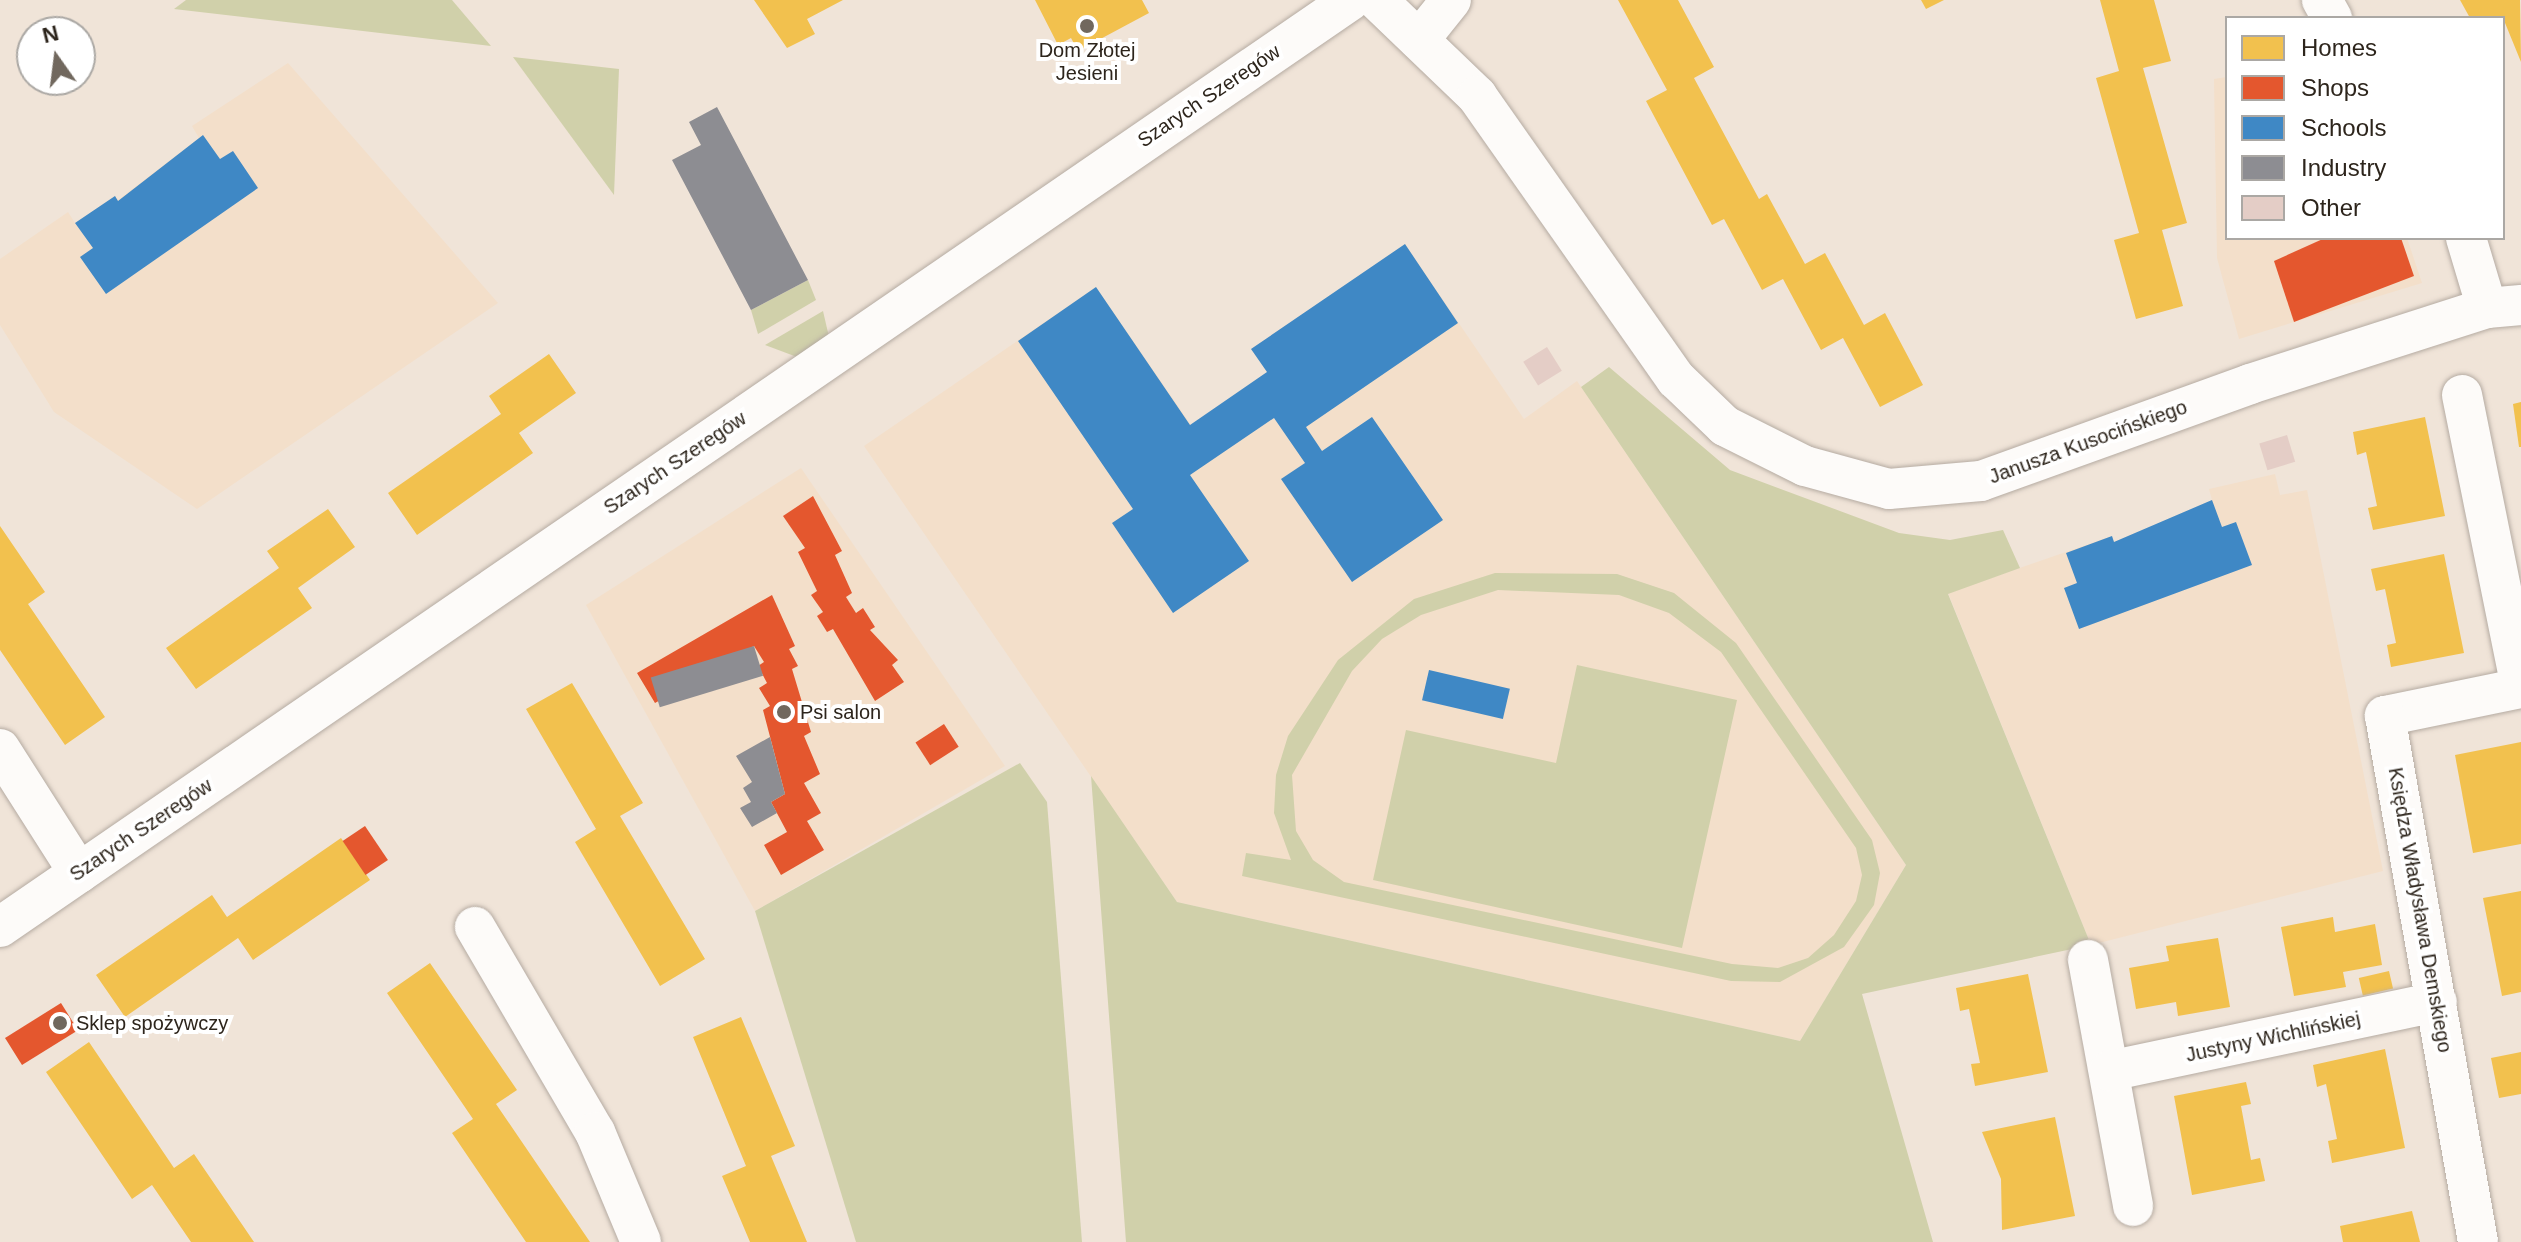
<!DOCTYPE html>
<html>
<head>
<meta charset="utf-8">
<style>
	body { margin:0 }
	#map { position:relative; width:2521px; height:1242px; overflow:hidden; background:#f0e4d8; font-family:Arial,sans-serif }
	div>[style] { position:absolute }
	[style*='--x'] { left:calc(var(--x)*1px); top:calc(var(--y)*1px); width:calc(var(--w)*1px); rotate:calc(var(--a)*1deg) }
	.built>* { inset:0; background:#f3dfca }
	.green>* { inset:0; background:#d0d0aa }
	.homes>* { inset:0; background:#f2c14e; transform-origin:0 0 }
	.shops>* { inset:0; background:#e4572e; transform-origin:0 0 }
	.schools>* { inset:0; background:#3f88c5; transform-origin:0 0 }
	.industry>* { inset:0; background:#8d8d92; transform-origin:0 0 }
	.building>* { inset:0; background:#e4cdc6; transform-origin:0 0 }
	.roads { filter:drop-shadow(0 0 2px #b5aba2) drop-shadow(0 0 2px #b5aba2) }
	.minor>* { height:40px; margin:-20px; padding:0 20px; transform-origin:20px; border-radius:20px; background:#fdfbf9 }
	.dots>* { width:22px; height:22px; translate:-50% -50%; box-sizing:border-box; border:4px solid #fff; border-radius:50% }
	span { translate:-50% -50%; white-space:nowrap; text-align:center; line-height:1.15; -webkit-text-stroke:8px #fff; paint-order:stroke }
	.poi-label { font-size:20px; color:#2d251c }
	.left { translate:0 -50%; text-align:left }
	.street-label { font-size:20px; color:#2d251c }
	.legend { position:absolute; left:2225px; top:16px; width:280px; height:224px; box-sizing:border-box; background:#fff; border:2px solid #aba8a4; margin:0; padding:10px 14px; list-style:none; font-size:24px; color:#2d251c }
	.legend li { display:flex; align-items:center; gap:16px; height:40px }
	.legend b { width:40px; border:2px solid #aba8a4 }
	.north { position:absolute; left:16px; top:16px; width:80px; height:80px; box-sizing:border-box; background:#fff; border:2px solid #aba8a4; border-radius:50%; rotate:346deg; font-size:22px; font-weight:700; line-height:32px; text-align:center; color:#2d251c }
	.north::after { content:''; display:block; margin:auto; width:28px; height:36px; background:#71685e; clip-path:polygon(50% 0,100% 100%,50% 72%,0 100%) }
</style>
</head>
<body>
<div id="map">
	<div class="built">
		<i style="clip-path:polygon(288px 63px,498px 303px,197px 509px,54px 412px,0 325px,0 259px,68px 212px,75px 223px,115px 196px,118px 200px,199px 138px,192px 126px)"></i>
		<i style="clip-path:polygon(2227px 77px,2227px 238px,2407px 238px,2422px 283px,2239px 339px,2217px 258px,2214px 79px)"></i>
		<i style="clip-path:polygon(1405px 244px,1524px 419px,1577px 381px,1906px 865px,1800px 1041px,1177px 902px,864px 446px,1096px 287px,1191px 425px,1267px 372px,1251px 349px)"></i>
		<i style="clip-path:polygon(801px 468px,1005px 766px,755px 911px,586px 605px)"></i>
		<i style="clip-path:polygon(2275px 474px,2280px 495px,2307px 490px,2383px 871px,2091px 945px,1948px 593px,2112px 536px,2114px 542px,2212px 500px,2209px 489px)"></i>
	</div>
	<div class="green">
		<i style="clip-path:polygon(186px 0,452px 0,491px 46px,174px 9px)"></i>
		<i style="clip-path:polygon(513px 57px,619px 69px,614px 195px)"></i>
		<i style="clip-path:polygon(808px 280px,816px 300px,758px 334px,751px 310px)"></i>
		<i style="clip-path:polygon(823px 311px,829px 337px,797px 357px,765px 345px)"></i>
		<i style="clip-path:polygon(1609px 367px,1730px 470px,1899px 533px,1950px 540px,2003px 530px,2020px 568px,1948px 594px,2091px 945px,1862px 994px,1933px 1242px,1126px 1242px,1091px 776px,1177px 902px,1800px 1041px,1906px 865px,1581px 387px)"></i>
		<i style="clip-path:polygon(evenodd,1495px 573px,1617px 574px,1674px 593px,1736px 643px,1872px 840px,1880px 873px,1874px 905px,1844px 947px,1780px 982px,1731px 981px,1242px 876px,1246px 853px,1291px 860px,1274px 813px,1276px 775px,1288px 736px,1338px 660px,1414px 599px,1495px 573px,1498px 590px,1619px 595px,1669px 613px,1721px 652px,1856px 848px,1862px 875px,1856px 901px,1834px 935px,1808px 958px,1778px 968px,1732px 964px,1344px 882px,1313px 860px,1296px 831px,1292px 775px,1352px 671px,1382px 639px,1421px 615px,1498px 590px)"></i>
		<i style="clip-path:polygon(1577px 665px,1737px 700px,1682px 948px,1373px 880px,1406px 730px,1556px 763px)"></i>
		<i style="clip-path:polygon(1020px 763px,1047px 802px,1082px 1242px,856px 1242px,755px 911px)"></i>
	</div>
	<div class="homes">
		<i style="clip-path:polygon(754px 0,843px 0,807px 19px,815px 34px,787px 48px)"></i>
		<i style="clip-path:polygon(1035px 0,1142px 0,1149px 13px,1078px 51px,1071px 38px,1058px 45px)"></i>
		<i style="clip-path:polygon(1618px 0,1678px 0,1714px 67px,1694px 78px,1759px 199px,1767px 194px,1805px 264px,1825px 253px,1864px 325px,1885px 313px,1923px 385px,1880px 407px,1843px 338px,1821px 350px,1783px 279px,1762px 290px,1724px 219px,1712px 225px,1646px 101px,1667px 90px)"></i>
		<i style="clip-path:polygon(1921px 0,1944px 0,1926px 9px)"></i>
		<i style="clip-path:polygon(2100px 0,2154px 0,2171px 61px,2143px 68px,2187px 223px,2162px 230px,2183px 306px,2136px 319px,2114px 240px,2139px 233px,2096px 78px,2119px 71px)"></i>
		<i style="clip-path:polygon(2460px 0,2520px 0,2521px 62px,2503px 18px,2470px 18px)"></i>
		<i style="clip-path:polygon(549px 354px,576px 393px,519px 433px,533px 453px,417px 535px,388px 493px,501px 414px,489px 396px)"></i>
		<i style="clip-path:polygon(2521px 402px,2521px 447px,2519px 447px,2513px 404px)"></i>
		<i style="clip-path:polygon(2425px 417px,2445px 516px,2373px 530px,2368px 508px,2377px 506px,2366px 452px,2357px 455px,2353px 432px)"></i>
		<i style="clip-path:polygon(328px 509px,355px 547px,298px 588px,312px 608px,196px 689px,166px 648px,279px 568px,267px 551px)"></i>
		<i style="clip-path:polygon(0 526px,45px 592px,28px 604px,105px 717px,65px 745px,0 650px)"></i>
		<i style="clip-path:polygon(2444px 554px,2464px 653px,2391px 667px,2387px 645px,2396px 643px,2385px 589px,2376px 591px,2371px 569px)"></i>
		<i style="clip-path:polygon(572px 683px,643px 803px,620px 816px,705px 959px,660px 986px,575px 842px,596px 829px,526px 709px)"></i>
		<i style="clip-path:polygon(2521px 742px,2521px 844px,2473px 853px,2455px 755px)"></i>
		<i style="clip-path:polygon(341px 838px,370px 880px,253px 960px,238px 938px,125px 1017px,96px 975px,212px 895px,227px 917px)"></i>
		<i style="clip-path:polygon(2521px 891px,2521px 992px,2502px 996px,2483px 898px)"></i>
		<i style="clip-path:polygon(2333px 917px,2335px 932px,2375px 924px,2382px 965px,2343px 972px,2346px 987px,2294px 996px,2281px 927px)"></i>
		<i style="clip-path:polygon(2218px 938px,2230px 1007px,2178px 1016px,2176px 1002px,2136px 1009px,2129px 968px,2169px 961px,2166px 946px)"></i>
		<i style="clip-path:polygon(430px 963px,517px 1090px,496px 1104px,590px 1242px,526px 1242px,452px 1133px,473px 1119px,387px 993px)"></i>
		<i style="left:2389px;top:971px;width:18px;height:31px;rotate:77deg"></i>
		<i style="clip-path:polygon(2028px 974px,2048px 1072px,1975px 1086px,1971px 1064px,1980px 1063px,1969px 1009px,1960px 1011px,1956px 988px)"></i>
		<i style="clip-path:polygon(741px 1017px,795px 1146px,771px 1156px,807px 1242px,750px 1242px,722px 1176px,746px 1166px,693px 1037px)"></i>
		<i style="clip-path:polygon(89px 1042px,174px 1168px,194px 1154px,254px 1242px,191px 1242px,152px 1185px,132px 1199px,46px 1072px)"></i>
		<i style="clip-path:polygon(2385px 1049px,2405px 1148px,2332px 1163px,2328px 1141px,2337px 1139px,2326px 1084px,2317px 1087px,2313px 1065px)"></i>
		<i style="clip-path:polygon(2521px 1052px,2521px 1094px,2499px 1098px,2491px 1058px)"></i>
		<i style="clip-path:polygon(2246px 1082px,2251px 1104px,2241px 1106px,2251px 1160px,2260px 1158px,2265px 1181px,2192px 1195px,2174px 1096px)"></i>
		<i style="clip-path:polygon(2055px 1117px,2075px 1216px,2002px 1230px,2001px 1179px,1982px 1132px)"></i>
		<i style="clip-path:polygon(2412px 1211px,2420px 1242px,2343px 1242px,2340px 1226px)"></i>
	</div>
	<div class="shops">
		<i style="clip-path:polygon(2325px 238px,2401px 238px,2414px 276px,2294px 322px,2274px 261px)"></i>
		<i style="clip-path:polygon(813px 496px,842px 551px,835px 555px,852px 593px,846px 597px,856px 613px,863px 608px,875px 627px,870px 630px,898px 660px,892px 665px,904px 682px,875px 701px,833px 629px,827px 632px,817px 616px,823px 612px,811px 595px,817px 591px,798px 552px,805px 548px,783px 516px)"></i>
		<i style="clip-path:polygon(772px 595px,795px 646px,789px 649px,798px 666px,792px 669px,811px 732px,804px 736px,820px 774px,804px 783px,821px 813px,807px 821px,824px 850px,781px 875px,764px 845px,787px 832px,771px 802px,785px 794px,763px 710px,770px 706px,759px 688px,767px 683px,758px 666px,764px 662px,754px 646px,655px 703px,637px 673px)"></i>
		<i style="left:944px;top:724px;width:27px;height:34px;rotate:57deg"></i>
		<i style="left:365px;top:826px;width:41px;height:27px;rotate:56deg"></i>
		<i style="left:61px;top:1003px;width:32px;height:66px;rotate:58deg"></i>
	</div>
	<div class="schools">
		<i style="clip-path:polygon(203px 135px,220px 159px,233px 151px,258px 188px,106px 294px,80px 257px,93px 248px,75px 223px,115px 196px,118px 201px)"></i>
		<i style="clip-path:polygon(1405px 244px,1458px 323px,1306px 427px,1322px 451px,1372px 417px,1443px 520px,1352px 582px,1281px 479px,1305px 463px,1274px 418px,1190px 475px,1249px 561px,1173px 613px,1112px 523px,1133px 509px,1018px 341px,1096px 287px,1190px 425px,1267px 372px,1251px 349px)"></i>
		<i style="clip-path:polygon(2212px 500px,2222px 527px,2236px 522px,2252px 565px,2079px 629px,2064px 588px,2077px 583px,2066px 553px,2112px 536px,2114px 542px)"></i>
		<i style="left:1429px;top:670px;width:83px;height:31px;rotate:13deg"></i>
	</div>
	<div class="industry">
		<i style="clip-path:polygon(717px 107px,808px 280px,751px 310px,672px 160px,701px 145px,689px 122px)"></i>
		<i style="left:754px;top:646px;width:31px;height:108px;rotate:73deg"></i>
		<i style="clip-path:polygon(770px 737px,785px 794px,771px 802px,777px 813px,752px 827px,740px 808px,751px 802px,743px 788px,752px 782px,736px 756px)"></i>
	</div>
	<div class="building">
		<i style="left:1547px;top:347px;width:28px;height:28px;rotate:58deg"></i>
		<i style="left:2287px;top:435px;width:28px;height:29px;rotate:73deg"></i>
	</div>
	<div class="roads">
		<div class="minor">
			<i style="--x:1377;--y:0;--w:139;--a:43.8"></i>
			<i style="--x:1477;--y:96;--w:346;--a:54.9"></i>
			<i style="--x:1676;--y:379;--w:68;--a:43.8"></i>
			<i style="--x:1725;--y:426;--w:89;--a:26.6"></i>
			<i style="--x:1805;--y:466;--w:87;--a:15.3"></i>
			<i style="--x:1889;--y:489;--w:92;--a:-5"></i>
			<i style="--x:1981;--y:481;--w:286;--a:-19.8"></i>
			<i style="--x:2250;--y:384;--w:249;--a:-17.8"></i>
			<i style="--x:2487;--y:308;--w:34;--a:-5"></i>
			<i style="--x:2322;--y:0;--w:21;--a:61"></i>
			<i style="--x:1419;--y:40;--w:51;--a:-51.3"></i>
			<i style="--x:2466;--y:238;--w:73;--a:73.3"></i>
			<i style="--x:2462;--y:395;--w:299;--a:78.6"></i>
			<i style="--x:2521;--y:688;--w:139;--a:168.4"></i>
			<i style="--x:2385;--y:716;--w:534;--a:79.97"></i>
			<i style="--x:0;--y:749;--w:147;--a:57.5"></i>
			<i style="--x:0;--y:927;--w:1638;--a:-34.46"></i>
			<i style="--x:475;--y:927;--w:238;--a:59.7"></i>
			<i style="--x:595;--y:1132;--w:119;--a:67.3"></i>
			<i style="--x:2088;--y:960;--w:250;--a:79.6"></i>
			<i style="--x:2109;--y:1071;--w:335;--a:-11.9"></i>
		</div>
	</div>
	<div class="dots">
		<i style="left:1087px;top:26px;background:#71685e"></i>
		<i style="left:784px;top:712px;background:#71685e"></i>
		<i style="left:60px;top:1023px;background:#71685e"></i>
	</div>
	<div class="poi-label">
		<span style="left:1087px;top:62px">Dom Złotej<br>Jesieni</span>
		<span class="left" style="left:800px;top:712px">Psi salon</span>
		<span class="left" style="left:76px;top:1023px">Sklep spożywczy</span>
	</div>
	<div class="street-label">
		<span style="left:1209px;top:96px;rotate:-34deg">Szarych Szeregów</span>
		<span style="left:2088px;top:442px;rotate:-20deg">Janusza Kusocińskiego</span>
		<span style="left:675px;top:463px;rotate:-34deg">Szarych Szeregów</span>
		<span style="left:141px;top:830px;rotate:-34deg">Szarych Szeregów</span>
		<span style="left:2420px;top:910px;rotate:80deg">Księdza Władysława Demskiego</span>
		<span style="left:2273px;top:1037px;rotate:-12deg">Justyny Wichlińskiej</span>
	</div>
	<ul class="legend">
	<li><b style="height:22px;background:#f2c14e"></b>Homes</li>
	<li><b style="height:22px;background:#e4572e"></b>Shops</li>
	<li><b style="height:22px;background:#3f88c5"></b>Schools</li>
	<li><b style="height:22px;background:#8d8d92"></b>Industry</li>
	<li><b style="height:22px;background:#e4cdc6"></b>Other</li>
	</ul>
	<div class="north">N</div>
</div>
</body>
</html>
